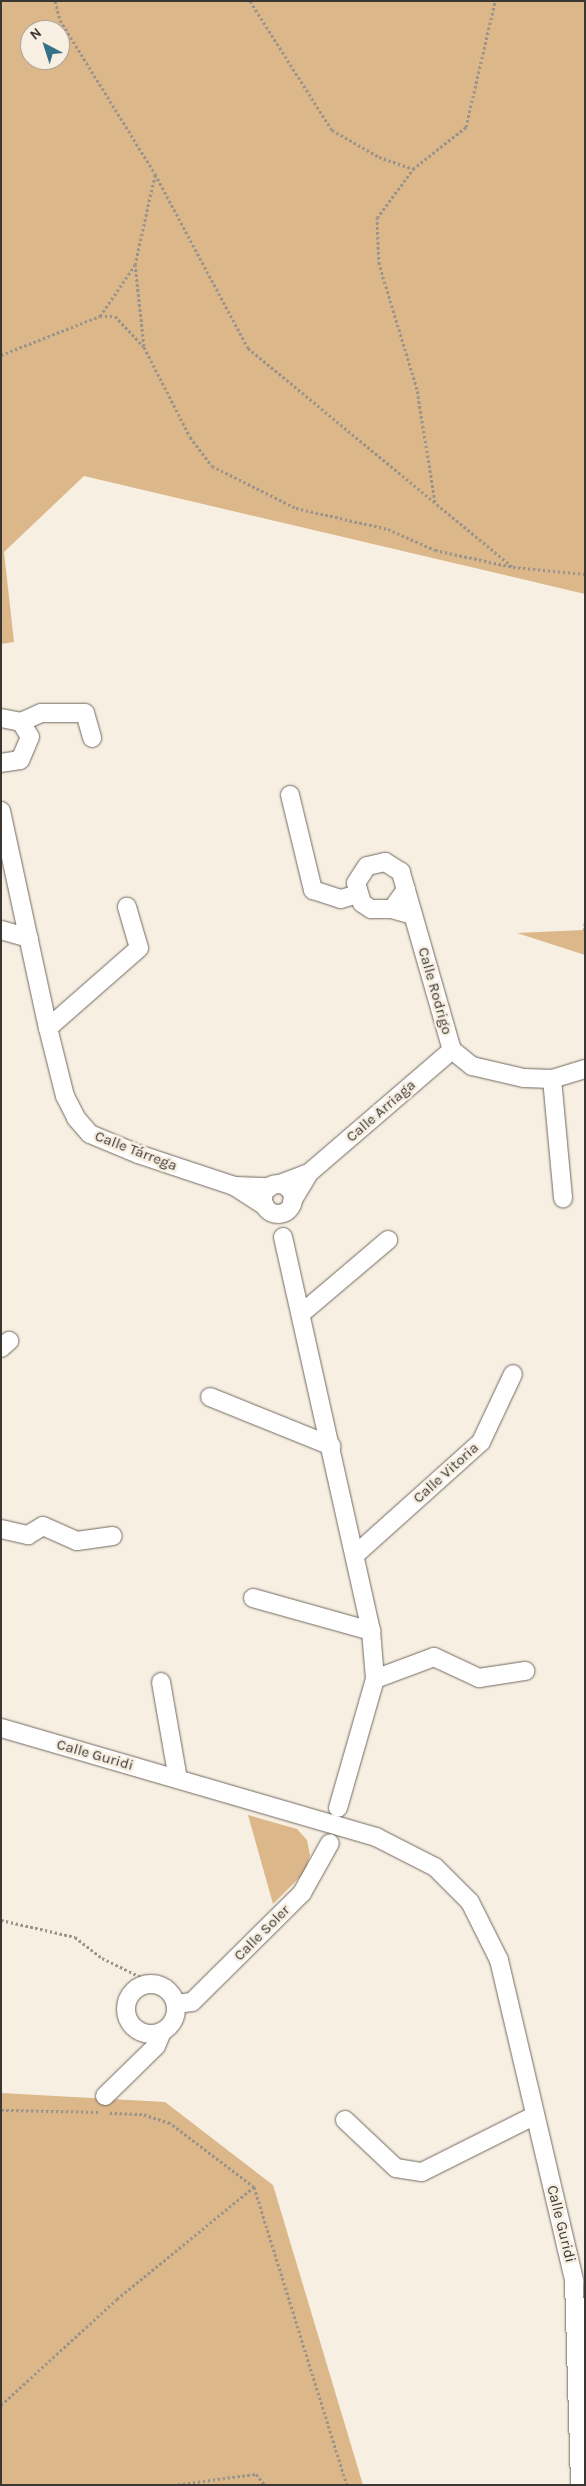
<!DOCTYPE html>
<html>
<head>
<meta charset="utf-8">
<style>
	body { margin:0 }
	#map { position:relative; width:586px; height:2486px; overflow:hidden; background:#f8efe3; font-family:Karla,sans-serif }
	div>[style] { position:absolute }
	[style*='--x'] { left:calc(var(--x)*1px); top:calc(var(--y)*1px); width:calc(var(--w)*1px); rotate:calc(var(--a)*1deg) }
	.green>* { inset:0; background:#dbb78a }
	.path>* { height:3px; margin-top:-1.5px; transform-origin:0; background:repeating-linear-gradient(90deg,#9b948c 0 2.5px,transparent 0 5px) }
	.roads { filter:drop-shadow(0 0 1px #71695f) drop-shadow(0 0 1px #71695f) }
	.street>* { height:18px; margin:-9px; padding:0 9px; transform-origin:9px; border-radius:9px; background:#fff }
	.street>.ring { margin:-9px; padding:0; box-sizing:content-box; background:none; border:18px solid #fff; border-radius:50% }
	span { translate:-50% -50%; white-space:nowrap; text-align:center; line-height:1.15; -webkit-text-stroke:5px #f8efe3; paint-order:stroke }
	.street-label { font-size:15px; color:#3a3631 }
	.frame { position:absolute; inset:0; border:2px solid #3a3631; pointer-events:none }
	.north { position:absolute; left:20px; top:20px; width:50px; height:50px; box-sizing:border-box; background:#f8efe3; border:1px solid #aca59c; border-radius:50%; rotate:320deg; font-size:14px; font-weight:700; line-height:20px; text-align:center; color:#3a3631 }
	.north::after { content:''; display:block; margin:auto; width:18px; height:22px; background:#337287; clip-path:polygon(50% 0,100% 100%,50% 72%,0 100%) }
</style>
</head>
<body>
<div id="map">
	<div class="green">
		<i style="clip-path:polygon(evenodd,1px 1px,585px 1px,585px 594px,84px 476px,4px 552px,14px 642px,1px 644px,1px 1px,30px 30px,60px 30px,60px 60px,30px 60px,30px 30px)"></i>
		<i style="clip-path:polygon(585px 923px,585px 955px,517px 933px,583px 930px)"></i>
		<i style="clip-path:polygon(248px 1815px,297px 1829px,307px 1840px,310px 1855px,305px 1872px,273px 1904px)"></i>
		<i style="clip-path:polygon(1px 2093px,165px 2102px,273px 2185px,363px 2485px,1px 2485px)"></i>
	</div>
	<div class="path">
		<i style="--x:55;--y:1;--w:20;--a:75"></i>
		<i style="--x:60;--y:20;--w:181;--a:58.3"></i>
		<i style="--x:155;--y:174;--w:197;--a:61.9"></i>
		<i style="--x:248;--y:348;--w:344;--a:39.6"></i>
		<i style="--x:250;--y:1;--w:153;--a:57.6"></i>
		<i style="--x:332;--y:130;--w:54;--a:29.9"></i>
		<i style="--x:379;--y:157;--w:36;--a:19"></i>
		<i style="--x:100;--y:316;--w:62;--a:-55.5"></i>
		<i style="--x:144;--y:346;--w:81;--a:-96.3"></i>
		<i style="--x:135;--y:265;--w:92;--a:-77.5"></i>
		<i style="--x:1;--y:355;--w:106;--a:-21.5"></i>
		<i style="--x:100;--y:316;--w:15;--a:0"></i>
		<i style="--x:115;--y:316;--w:42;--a:46.9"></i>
		<i style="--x:144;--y:347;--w:101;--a:62.9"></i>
		<i style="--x:190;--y:437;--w:36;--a:53"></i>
		<i style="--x:212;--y:466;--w:94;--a:26.6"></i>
		<i style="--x:296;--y:508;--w:94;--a:12.9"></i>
		<i style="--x:388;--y:529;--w:51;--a:24.1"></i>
		<i style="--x:435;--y:550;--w:80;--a:12.3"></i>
		<i style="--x:513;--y:567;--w:72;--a:5.6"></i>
		<i style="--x:435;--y:502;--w:114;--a:-99.1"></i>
		<i style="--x:417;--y:389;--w:131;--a:-106.9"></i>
		<i style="--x:379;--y:264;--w:46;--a:-92.5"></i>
		<i style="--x:377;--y:218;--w:61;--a:-53.7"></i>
		<i style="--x:413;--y:169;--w:68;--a:-38.4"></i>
		<i style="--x:466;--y:127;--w:129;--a:-77"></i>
		<i style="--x:585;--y:923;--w:9;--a:90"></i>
		<i style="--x:1;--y:1920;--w:76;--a:12.9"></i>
		<i style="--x:75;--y:1937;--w:34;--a:38"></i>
		<i style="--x:102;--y:1958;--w:61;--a:26.1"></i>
		<i style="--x:1;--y:2110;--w:97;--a:1.2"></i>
		<i style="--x:254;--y:2187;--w:312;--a:72.7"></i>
		<i style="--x:1;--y:2405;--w:157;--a:-42.4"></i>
		<i style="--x:117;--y:2299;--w:177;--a:-39.3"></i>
		<i style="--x:254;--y:2187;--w:106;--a:-142.7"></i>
		<i style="--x:170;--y:2123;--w:29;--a:-162"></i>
		<i style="--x:142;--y:2114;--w:33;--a:-178"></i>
		<i style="--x:173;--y:2485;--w:84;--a:-7.5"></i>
		<i style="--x:256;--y:2474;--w:14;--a:51"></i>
	</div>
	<div class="roads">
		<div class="street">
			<i style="--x:1;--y:718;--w:20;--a:11"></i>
			<i style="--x:21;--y:722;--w:17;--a:59"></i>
			<i style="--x:30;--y:737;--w:25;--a:113"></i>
			<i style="--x:20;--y:760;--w:19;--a:171"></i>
			<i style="--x:21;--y:722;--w:22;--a:-24"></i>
			<i style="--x:41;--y:713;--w:44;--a:0"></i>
			<i style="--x:85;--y:713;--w:26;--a:74"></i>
			<i style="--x:290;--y:795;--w:98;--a:76.4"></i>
			<i style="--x:313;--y:890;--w:29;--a:18"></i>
			<i style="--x:341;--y:899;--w:17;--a:-17"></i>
			<i style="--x:1;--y:811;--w:222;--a:77.8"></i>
			<i style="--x:48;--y:1028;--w:70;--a:76"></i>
			<i style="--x:65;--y:1096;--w:25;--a:63"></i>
			<i style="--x:76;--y:1118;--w:21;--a:49"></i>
			<i style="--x:90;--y:1134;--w:52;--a:22.6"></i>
			<i style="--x:138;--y:1154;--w:101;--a:18.4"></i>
			<i style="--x:406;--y:890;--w:166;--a:74"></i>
			<i style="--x:452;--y:1050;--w:26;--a:39"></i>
			<i style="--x:472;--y:1066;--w:53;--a:13"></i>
			<i style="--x:524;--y:1078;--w:28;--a:2"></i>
			<i style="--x:552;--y:1079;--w:34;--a:-17"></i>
			<i style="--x:392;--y:909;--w:24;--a:-54"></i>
			<i style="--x:406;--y:890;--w:19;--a:-106"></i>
			<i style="--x:401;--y:872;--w:19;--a:-148"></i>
			<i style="--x:385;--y:862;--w:18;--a:167"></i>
			<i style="--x:367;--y:866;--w:20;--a:123"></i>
			<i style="--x:356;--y:883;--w:21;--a:73"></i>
			<i style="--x:362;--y:903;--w:11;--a:34"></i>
			<i style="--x:371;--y:909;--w:21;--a:0"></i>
			<i style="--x:392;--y:909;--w:22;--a:16"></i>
			<i style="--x:1;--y:930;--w:29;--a:16"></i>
			<i style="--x:48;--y:1028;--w:121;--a:-41.3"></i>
			<i style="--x:139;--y:948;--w:43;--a:-106.3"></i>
			<i style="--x:552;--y:1079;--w:120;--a:84.7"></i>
			<i style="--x:309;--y:1173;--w:189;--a:-40.7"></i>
			<i style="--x:280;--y:1184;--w:31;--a:-21"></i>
			<i style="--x:309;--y:1173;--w:33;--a:121"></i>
			<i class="ring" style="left:263px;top:1184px;width:12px;height:12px"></i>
			<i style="--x:265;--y:1206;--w:37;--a:-147"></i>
			<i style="--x:234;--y:1186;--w:36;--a:2"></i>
			<i style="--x:283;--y:1237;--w:404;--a:77.4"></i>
			<i style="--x:371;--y:1631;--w:48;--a:85.2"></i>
			<i style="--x:375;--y:1679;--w:134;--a:106"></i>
			<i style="--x:302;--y:1313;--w:113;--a:-40.3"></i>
			<i style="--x:1;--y:1348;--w:11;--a:-41"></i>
			<i style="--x:210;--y:1397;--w:131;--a:22"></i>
			<i style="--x:1;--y:1529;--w:28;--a:13"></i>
			<i style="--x:28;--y:1535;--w:17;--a:-31"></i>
			<i style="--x:43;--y:1526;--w:37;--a:24"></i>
			<i style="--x:77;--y:1541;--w:36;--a:-8"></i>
			<i style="--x:355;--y:1555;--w:169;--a:-41.9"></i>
			<i style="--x:481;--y:1442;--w:75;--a:-64.8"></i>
			<i style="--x:253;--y:1598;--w:123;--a:15.6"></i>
			<i style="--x:375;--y:1679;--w:63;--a:-20.4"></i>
			<i style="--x:434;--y:1657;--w:50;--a:25"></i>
			<i style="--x:479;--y:1678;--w:47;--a:-8.7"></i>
			<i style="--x:161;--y:1682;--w:98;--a:80.1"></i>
			<i style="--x:1;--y:1728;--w:391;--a:16.2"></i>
			<i style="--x:376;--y:1837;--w:66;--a:27"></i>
			<i style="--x:435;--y:1867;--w:49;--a:45"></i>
			<i style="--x:470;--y:1902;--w:65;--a:63.4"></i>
			<i style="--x:499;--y:1960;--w:330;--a:76.8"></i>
			<i style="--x:574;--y:2281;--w:204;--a:88.3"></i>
			<i class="ring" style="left:126px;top:1984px;width:32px;height:32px"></i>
			<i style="--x:176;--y:2004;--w:16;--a:-7"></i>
			<i style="--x:192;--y:2002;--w:155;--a:-44.7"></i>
			<i style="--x:302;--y:1893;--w:57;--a:-60.8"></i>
			<i style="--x:105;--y:2096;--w:71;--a:-44.4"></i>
			<i style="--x:156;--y:2046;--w:15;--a:-67"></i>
			<i style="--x:345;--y:2120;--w:70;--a:43.3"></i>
			<i style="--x:396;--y:2168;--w:26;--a:9"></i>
			<i style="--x:422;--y:2172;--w:125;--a:-26.6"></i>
		</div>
	</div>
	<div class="street-label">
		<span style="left:435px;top:991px;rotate:74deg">Calle Rodrigo</span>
		<span style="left:381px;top:1111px;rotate:-41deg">Calle Arriaga</span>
		<span style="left:136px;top:1151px;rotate:21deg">Calle Tárrega</span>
		<span style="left:446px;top:1473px;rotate:-42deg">Calle Vitoria</span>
		<span style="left:95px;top:1755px;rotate:16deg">Calle Guridi</span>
		<span style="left:262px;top:1933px;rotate:-45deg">Calle Soler</span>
		<span style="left:561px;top:2224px;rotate:76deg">Calle Guridi</span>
	</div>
	<div class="frame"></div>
	<div class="north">N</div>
</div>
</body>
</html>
